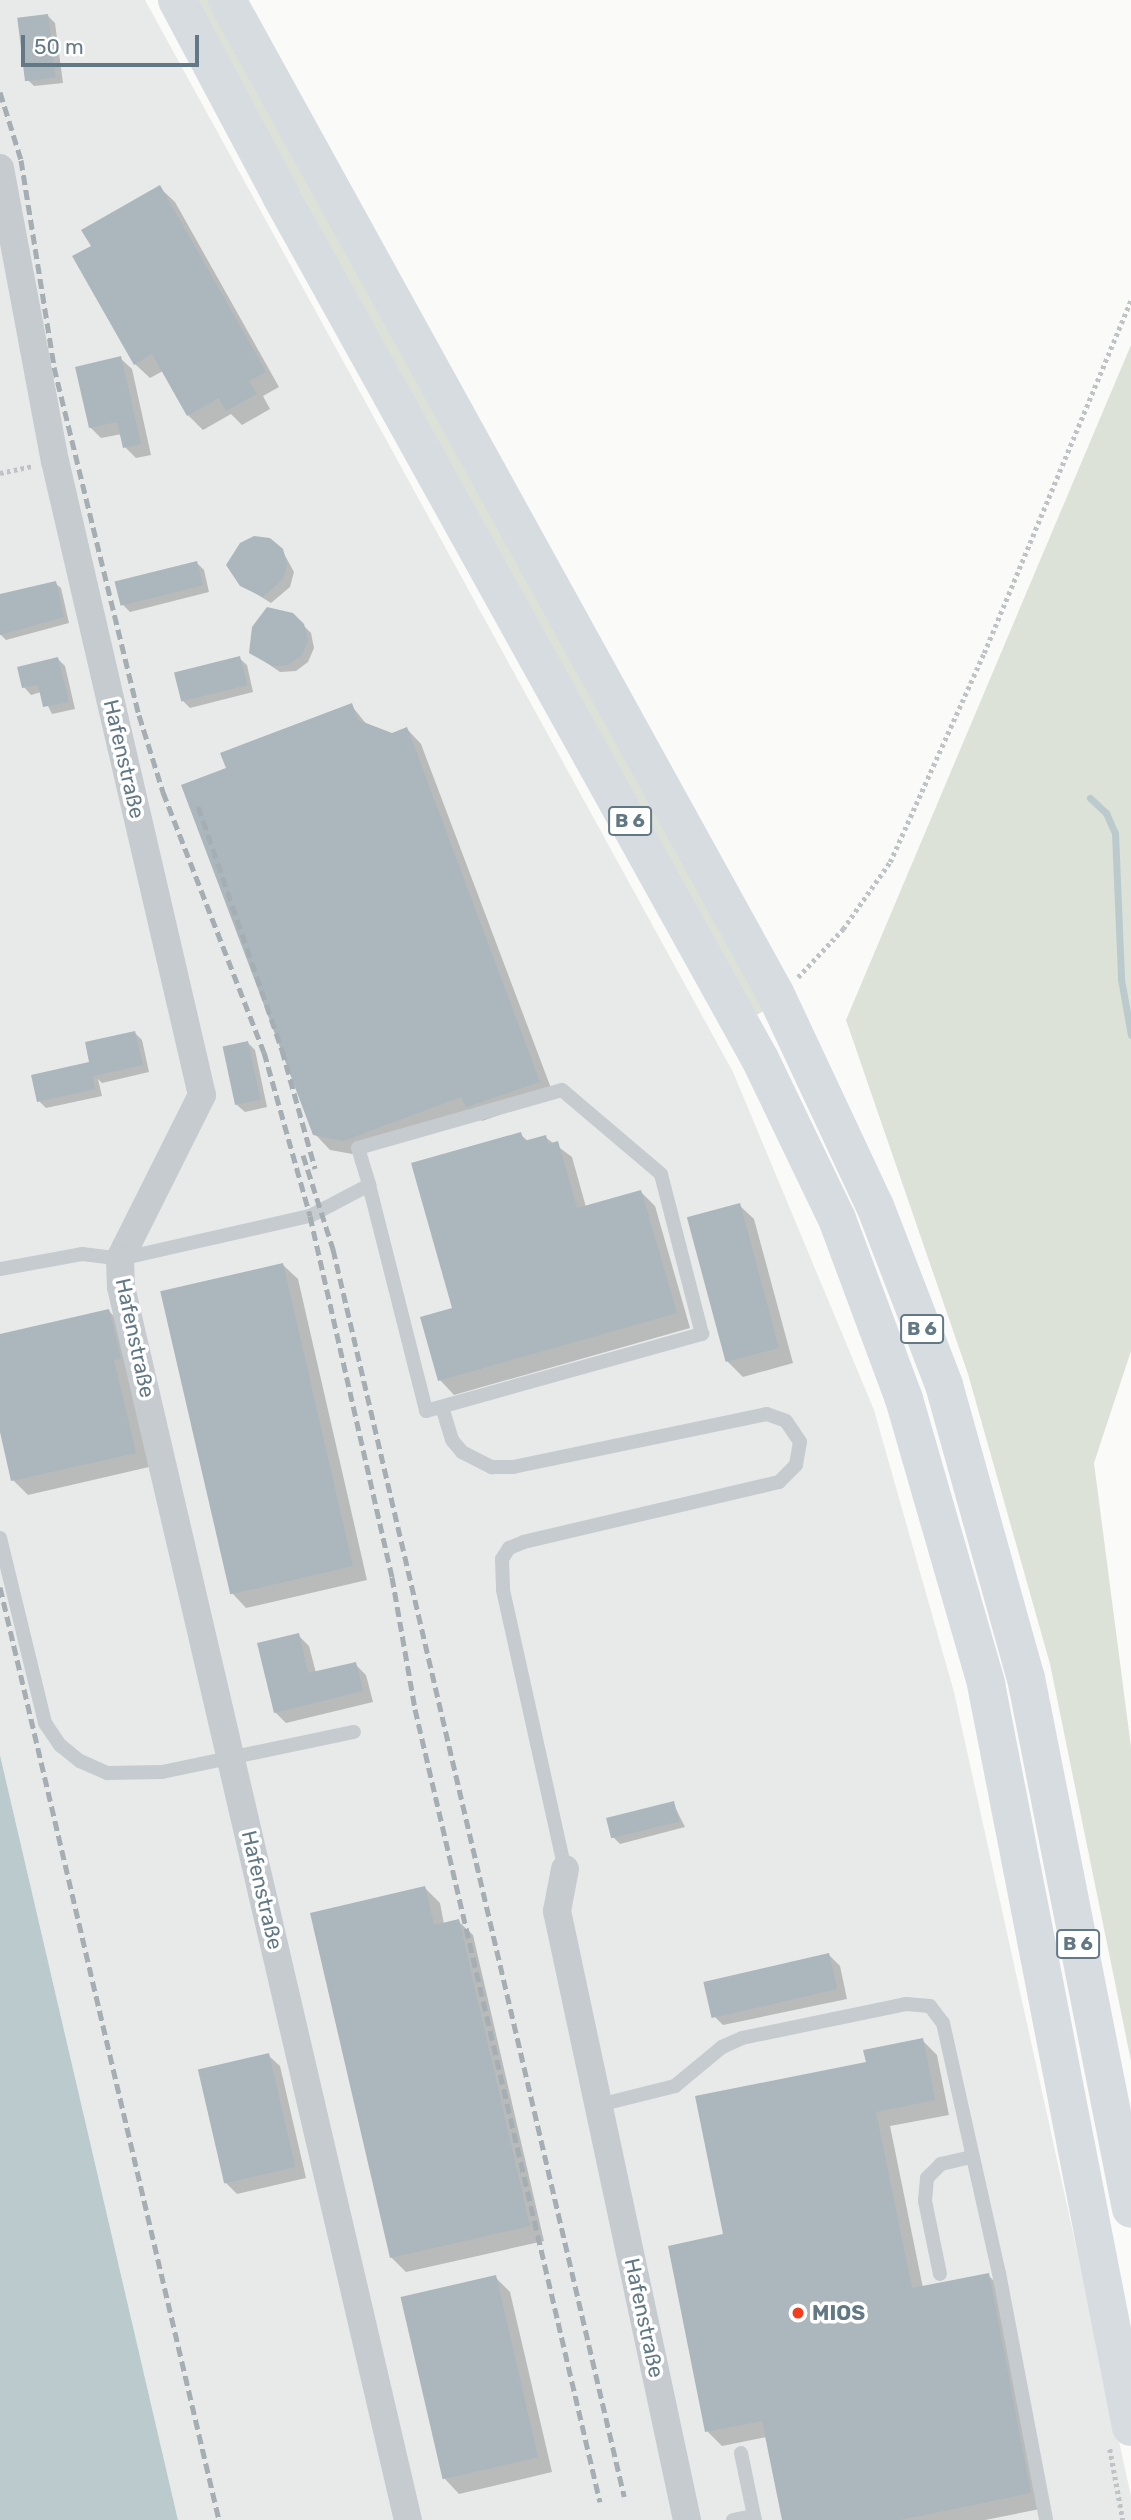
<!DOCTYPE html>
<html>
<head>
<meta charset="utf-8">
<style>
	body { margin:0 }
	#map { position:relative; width:1131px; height:2520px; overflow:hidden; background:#fafaf8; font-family:Rubik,sans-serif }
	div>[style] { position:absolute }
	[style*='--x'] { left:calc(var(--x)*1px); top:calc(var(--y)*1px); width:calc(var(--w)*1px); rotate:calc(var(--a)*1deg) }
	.built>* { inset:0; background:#e8eae9 }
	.green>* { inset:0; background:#dce2d8 }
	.water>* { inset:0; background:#bbcbcd }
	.shadow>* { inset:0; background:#0003 }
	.stream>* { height:7px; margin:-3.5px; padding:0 3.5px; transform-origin:3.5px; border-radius:3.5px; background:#bbcbcd }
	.building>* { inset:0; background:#abb7bc; transform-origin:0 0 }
	.path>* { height:4.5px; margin-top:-2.25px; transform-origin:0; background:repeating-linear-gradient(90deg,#bfc3c5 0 3.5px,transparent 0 7px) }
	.service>* { height:14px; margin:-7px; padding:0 7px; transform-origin:7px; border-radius:7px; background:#c5cbce }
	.minor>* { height:28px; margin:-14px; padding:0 14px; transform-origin:14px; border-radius:14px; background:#c5cbce }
	.primary>* { height:38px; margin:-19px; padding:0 19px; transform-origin:19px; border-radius:19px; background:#d6dcdf }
	.rail>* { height:5px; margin-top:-2.5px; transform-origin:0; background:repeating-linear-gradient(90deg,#a5aeb3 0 10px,transparent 0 15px) }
	.dots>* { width:19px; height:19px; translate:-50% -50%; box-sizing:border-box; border:4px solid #fff; border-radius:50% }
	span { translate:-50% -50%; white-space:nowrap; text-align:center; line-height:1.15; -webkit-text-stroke:7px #fff; paint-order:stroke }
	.shield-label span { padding:2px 5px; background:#fff; border:2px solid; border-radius:5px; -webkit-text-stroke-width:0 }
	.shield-label { font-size:19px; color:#627985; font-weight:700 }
	.street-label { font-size:21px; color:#627985 }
	.poi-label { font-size:21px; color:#627985; font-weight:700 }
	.left { translate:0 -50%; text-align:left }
	.scale { position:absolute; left:21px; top:35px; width:178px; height:32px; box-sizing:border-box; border:4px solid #627985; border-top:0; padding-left:9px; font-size:21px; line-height:24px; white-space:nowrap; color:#627985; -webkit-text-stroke:5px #fff; paint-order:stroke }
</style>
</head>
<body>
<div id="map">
	<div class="built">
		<i style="clip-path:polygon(0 0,145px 0,733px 1072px,874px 1410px,954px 1692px,1131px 2496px,1131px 2520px,178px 2520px,0 1755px)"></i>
	</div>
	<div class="green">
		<i style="clip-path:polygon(195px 0,211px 0,769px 1008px,753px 1017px)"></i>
		<i style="clip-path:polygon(1131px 345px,1131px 1351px,1094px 1463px,1131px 1747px,1131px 2061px,1050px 1664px,968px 1374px,846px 1020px)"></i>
	</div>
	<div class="water">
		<i style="clip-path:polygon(0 1755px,178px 2520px,0 2520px)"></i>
	</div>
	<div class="shadow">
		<i style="clip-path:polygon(48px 16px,55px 23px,63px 83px,34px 86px,27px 79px)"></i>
		<i style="clip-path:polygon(160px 188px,175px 202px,279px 387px,263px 396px,270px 409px,242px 425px,231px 414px,203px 430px,188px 415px,163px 371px,150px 378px,135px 364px,93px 246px)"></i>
		<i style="clip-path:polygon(120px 358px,132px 369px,151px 455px,136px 458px,125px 447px,122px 434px,101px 438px,90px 427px)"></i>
		<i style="clip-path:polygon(282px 550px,294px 572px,290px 587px,271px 603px,242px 585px)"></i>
		<i style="clip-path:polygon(197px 563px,204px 570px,209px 592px,130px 612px,123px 605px)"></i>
		<i style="clip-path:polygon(55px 583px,61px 588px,69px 623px,6px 640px,0 634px,0 596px)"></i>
		<i style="clip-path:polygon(292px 614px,311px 633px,314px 648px,308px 662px,296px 671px,280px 672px,251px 652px)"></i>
		<i style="clip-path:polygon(239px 658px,247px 665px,253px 692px,190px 708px,183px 701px)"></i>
		<i style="clip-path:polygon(58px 659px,65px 666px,75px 709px,52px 714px,41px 692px,31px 695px,24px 687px)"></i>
		<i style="clip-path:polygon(351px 705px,368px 726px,392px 735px,407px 729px,421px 744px,554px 1096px,482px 1121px,473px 1112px,358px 1155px,330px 1150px,315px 1134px,228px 769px)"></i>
		<i style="clip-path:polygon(135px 1033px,142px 1040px,149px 1072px,102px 1083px,98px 1079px,102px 1096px,46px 1108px,39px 1101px,33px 1076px,92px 1063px)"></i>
		<i style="clip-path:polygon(248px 1043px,255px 1050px,267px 1107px,245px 1112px,237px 1105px)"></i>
		<i style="clip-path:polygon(520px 1134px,528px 1141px,545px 1137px,572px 1157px,586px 1207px,641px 1192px,655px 1206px,690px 1328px,454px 1395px,440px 1380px,454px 1309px)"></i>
		<i style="clip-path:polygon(739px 1205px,754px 1219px,793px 1363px,743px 1377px,728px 1362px)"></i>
		<i style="clip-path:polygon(283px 1265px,298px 1279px,367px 1580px,246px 1608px,232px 1593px)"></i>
		<i style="clip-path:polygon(109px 1311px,123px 1326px,149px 1467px,28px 1495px,13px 1480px,0 1425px,0 1336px)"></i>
		<i style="clip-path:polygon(298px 1635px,309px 1646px,316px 1673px,355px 1664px,366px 1675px,373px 1702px,286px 1723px,275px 1712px)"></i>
		<i style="clip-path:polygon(673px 1803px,685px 1827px,620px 1844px,613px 1837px)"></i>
		<i style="clip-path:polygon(425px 1888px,440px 1903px,444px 1924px,458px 1921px,473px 1935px,544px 2241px,406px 2272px,391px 2257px)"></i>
		<i style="clip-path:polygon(829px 1955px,840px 1966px,847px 1999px,723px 2025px,712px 2014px)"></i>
		<i style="clip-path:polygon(922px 2040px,937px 2055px,949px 2115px,890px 2126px,923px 2288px,988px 2275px,1003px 2290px,1045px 2508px,985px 2520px,783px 2520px,767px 2437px,722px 2446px,707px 2431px,725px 2236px,868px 2063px)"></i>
		<i style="clip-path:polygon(268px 2055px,280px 2066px,306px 2178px,237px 2194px,226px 2183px)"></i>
		<i style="clip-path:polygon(495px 2277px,510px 2292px,552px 2472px,459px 2494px,445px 2479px)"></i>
	</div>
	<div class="stream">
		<i style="--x:1090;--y:798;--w:22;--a:43"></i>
		<i style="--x:1106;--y:813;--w:22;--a:66"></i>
		<i style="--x:1115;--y:833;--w:146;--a:87.6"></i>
		<i style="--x:1121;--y:979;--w:57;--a:79.9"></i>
	</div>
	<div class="building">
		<i style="left:48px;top:14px;width:64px;height:31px;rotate:83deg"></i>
		<i style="clip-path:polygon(160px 185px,266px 372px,249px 381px,257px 394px,226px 411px,219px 398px,187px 416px,152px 354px,134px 365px,72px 256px,91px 246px,81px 230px)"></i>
		<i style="clip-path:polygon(121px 356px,141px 444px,123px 448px,117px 422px,89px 428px,75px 367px)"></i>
		<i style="clip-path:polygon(254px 536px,270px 538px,283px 549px,287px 564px,283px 579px,263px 597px,240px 586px,226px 565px,240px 543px)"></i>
		<i style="left:197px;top:561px;width:25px;height:85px;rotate:76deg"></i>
		<i style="clip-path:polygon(56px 581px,64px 617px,0 635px,0 594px)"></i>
		<i style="clip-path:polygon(267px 607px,293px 613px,304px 624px,308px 640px,302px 655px,288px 665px,272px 666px,249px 653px,252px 627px)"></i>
		<i style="left:240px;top:656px;width:30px;height:68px;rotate:76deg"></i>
		<i style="clip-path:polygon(58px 657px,69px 702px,43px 707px,38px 685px,22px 688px,17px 667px)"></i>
		<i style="clip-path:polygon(352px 703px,358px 720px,392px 733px,407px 727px,540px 1082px,466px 1107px,461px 1097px,343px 1141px,313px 1135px,181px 785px,226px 768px,220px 753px)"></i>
		<i style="clip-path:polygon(135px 1031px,143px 1065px,93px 1076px,90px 1063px,95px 1089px,37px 1102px,31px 1075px,89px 1062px,85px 1042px)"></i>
		<i style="left:248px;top:1041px;width:60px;height:26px;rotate:78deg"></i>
		<i style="clip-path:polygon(521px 1132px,524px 1141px,546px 1135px,548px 1144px,558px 1141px,577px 1208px,641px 1190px,677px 1313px,438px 1381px,420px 1317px,452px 1308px,411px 1163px)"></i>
		<i style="left:740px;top:1203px;width:150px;height:55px;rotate:75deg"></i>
		<i style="left:283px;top:1263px;width:311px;height:126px;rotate:77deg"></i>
		<i style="clip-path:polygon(109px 1309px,121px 1359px,114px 1360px,136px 1453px,11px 1481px,0 1432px,0 1334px)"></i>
		<i style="clip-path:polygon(299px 1633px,308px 1673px,356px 1662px,363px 1691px,274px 1713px,257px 1643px)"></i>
		<i style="left:674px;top:1801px;width:21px;height:70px;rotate:76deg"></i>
		<i style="clip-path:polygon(425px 1886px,434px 1925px,459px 1919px,530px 2226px,390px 2258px,310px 1913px)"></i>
		<i style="left:829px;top:1953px;width:37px;height:129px;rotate:77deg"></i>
		<i style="clip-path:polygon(923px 2038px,935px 2100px,876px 2112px,912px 2288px,989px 2273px,1031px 2493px,900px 2520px,782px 2520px,762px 2421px,705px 2432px,668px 2246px,723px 2234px,695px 2096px,866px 2062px,863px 2050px)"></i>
		<i style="left:269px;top:2053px;width:117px;height:73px;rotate:77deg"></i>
		<i style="left:496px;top:2275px;width:187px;height:98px;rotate:77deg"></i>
	</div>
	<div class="path">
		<i style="--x:0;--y:473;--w:34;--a:-12"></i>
		<i style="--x:798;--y:977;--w:66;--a:-46.8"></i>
		<i style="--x:843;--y:929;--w:82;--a:-55"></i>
		<i style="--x:890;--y:862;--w:229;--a:-65.8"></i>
		<i style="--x:984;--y:653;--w:382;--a:-67.4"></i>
		<i style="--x:1110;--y:2449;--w:72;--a:79.6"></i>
	</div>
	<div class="service">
		<i style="--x:0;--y:1269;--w:83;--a:-10.4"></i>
		<i style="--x:82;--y:1254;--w:38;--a:7"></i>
		<i style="--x:120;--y:1259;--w:195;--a:-12.8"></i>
		<i style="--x:310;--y:1216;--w:67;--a:-27.7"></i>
		<i style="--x:369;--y:1185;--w:233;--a:75.8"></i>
		<i style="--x:426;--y:1411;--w:287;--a:-15.6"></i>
		<i style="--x:702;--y:1334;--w:165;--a:-104.4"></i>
		<i style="--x:661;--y:1174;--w:130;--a:-139.7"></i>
		<i style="--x:562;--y:1090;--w:212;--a:164.1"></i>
		<i style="--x:358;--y:1148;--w:39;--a:73"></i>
		<i style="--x:442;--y:1407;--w:34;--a:73"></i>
		<i style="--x:452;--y:1440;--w:16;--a:50"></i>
		<i style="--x:462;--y:1452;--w:34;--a:27"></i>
		<i style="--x:492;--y:1467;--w:21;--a:0"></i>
		<i style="--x:513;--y:1467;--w:259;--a:-11.8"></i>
		<i style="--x:767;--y:1414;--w:20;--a:20"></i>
		<i style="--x:786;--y:1421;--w:25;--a:56"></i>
		<i style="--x:800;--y:1442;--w:23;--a:100"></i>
		<i style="--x:796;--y:1465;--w:24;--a:135"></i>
		<i style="--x:779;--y:1482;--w:262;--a:166.8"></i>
		<i style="--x:524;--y:1542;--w:16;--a:158"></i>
		<i style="--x:509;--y:1548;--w:13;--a:122"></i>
		<i style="--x:502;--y:1559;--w:31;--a:88"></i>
		<i style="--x:503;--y:1590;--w:286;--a:77.5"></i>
		<i style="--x:0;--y:1538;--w:190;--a:76.3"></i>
		<i style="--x:45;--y:1723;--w:27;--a:56"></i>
		<i style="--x:60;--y:1745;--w:26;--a:39"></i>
		<i style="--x:80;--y:1761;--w:30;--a:24"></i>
		<i style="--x:107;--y:1773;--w:55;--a:-1"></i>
		<i style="--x:162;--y:1772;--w:196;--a:-11.8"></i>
		<i style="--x:599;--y:2105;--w:78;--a:-14"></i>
		<i style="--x:675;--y:2086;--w:61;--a:-39.7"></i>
		<i style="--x:722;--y:2047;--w:22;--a:-24"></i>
		<i style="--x:742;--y:2038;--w:167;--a:-11.7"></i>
		<i style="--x:906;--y:2004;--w:24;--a:5"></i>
		<i style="--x:930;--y:2006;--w:21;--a:53"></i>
		<i style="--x:943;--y:2023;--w:256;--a:77.4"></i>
		<i style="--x:999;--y:2273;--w:251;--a:79.2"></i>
		<i style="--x:940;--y:2274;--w:75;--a:-101.6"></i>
		<i style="--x:925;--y:2201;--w:23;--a:-85"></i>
		<i style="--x:927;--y:2178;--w:20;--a:-45"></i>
		<i style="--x:941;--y:2164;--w:31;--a:-13"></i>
		<i style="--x:741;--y:2453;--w:64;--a:78.3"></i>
		<i style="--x:733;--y:2520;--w:21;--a:-11"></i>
		<i style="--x:754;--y:2516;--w:4;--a:76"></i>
	</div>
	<div class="minor">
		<i style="--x:0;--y:168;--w:298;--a:79.4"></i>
		<i style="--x:55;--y:461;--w:651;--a:76.95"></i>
		<i style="--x:202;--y:1095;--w:183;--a:116.6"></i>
		<i style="--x:120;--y:1259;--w:28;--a:88"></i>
		<i style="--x:121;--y:1287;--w:1266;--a:76.9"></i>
		<i style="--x:565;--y:1869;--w:43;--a:100.8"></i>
		<i style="--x:557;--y:1911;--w:623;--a:77.95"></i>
	</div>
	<div class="primary">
		<i style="--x:177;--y:0;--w:222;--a:62"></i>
		<i style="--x:281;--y:196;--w:987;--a:60.97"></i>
		<i style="--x:760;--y:1059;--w:178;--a:64.3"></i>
		<i style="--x:837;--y:1219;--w:192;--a:69.6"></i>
		<i style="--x:904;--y:1399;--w:297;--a:73.9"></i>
		<i style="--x:986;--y:1684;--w:757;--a:78.96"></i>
		<i style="--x:227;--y:0;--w:1136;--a:61.11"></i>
		<i style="--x:776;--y:995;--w:233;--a:64.9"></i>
		<i style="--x:875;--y:1206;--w:192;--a:68.9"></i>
		<i style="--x:944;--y:1385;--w:304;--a:74.4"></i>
		<i style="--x:1026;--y:1678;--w:541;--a:78.81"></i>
	</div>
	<div class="rail">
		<i style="--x:0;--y:92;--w:71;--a:72.8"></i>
		<i style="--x:21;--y:160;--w:210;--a:80.9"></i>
		<i style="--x:54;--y:367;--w:358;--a:76.3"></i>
		<i style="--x:139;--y:715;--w:81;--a:72.7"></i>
		<i style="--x:163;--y:792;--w:279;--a:68.8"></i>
		<i style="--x:264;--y:1052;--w:170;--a:74.3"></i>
		<i style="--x:310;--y:1216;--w:370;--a:77.2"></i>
		<i style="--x:392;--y:1577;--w:134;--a:80.1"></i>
		<i style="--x:415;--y:1709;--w:814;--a:76.87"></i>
		<i style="--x:198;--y:806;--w:258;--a:71"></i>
		<i style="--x:282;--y:1050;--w:123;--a:74.4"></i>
		<i style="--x:303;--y:1155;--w:99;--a:72.3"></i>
		<i style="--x:333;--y:1249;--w:1281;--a:76.86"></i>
		<i style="--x:0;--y:1587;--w:958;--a:76.79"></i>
	</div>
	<div class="dots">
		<i style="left:798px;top:2313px;background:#f33e1e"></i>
	</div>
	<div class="shield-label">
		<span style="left:630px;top:821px">B 6</span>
		<span style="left:922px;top:1329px">B 6</span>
		<span style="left:1078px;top:1944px">B 6</span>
	</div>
	<div class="street-label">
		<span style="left:124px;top:759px;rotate:77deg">Hafenstraße</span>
		<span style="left:135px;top:1338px;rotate:78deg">Hafenstraße</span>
		<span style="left:262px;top:1890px;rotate:77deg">Hafenstraße</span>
		<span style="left:644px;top:2318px;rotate:78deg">Hafenstraße</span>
	</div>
	<div class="poi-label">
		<span class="left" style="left:812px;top:2313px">MIOS</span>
	</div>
	<div class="scale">50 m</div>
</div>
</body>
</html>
